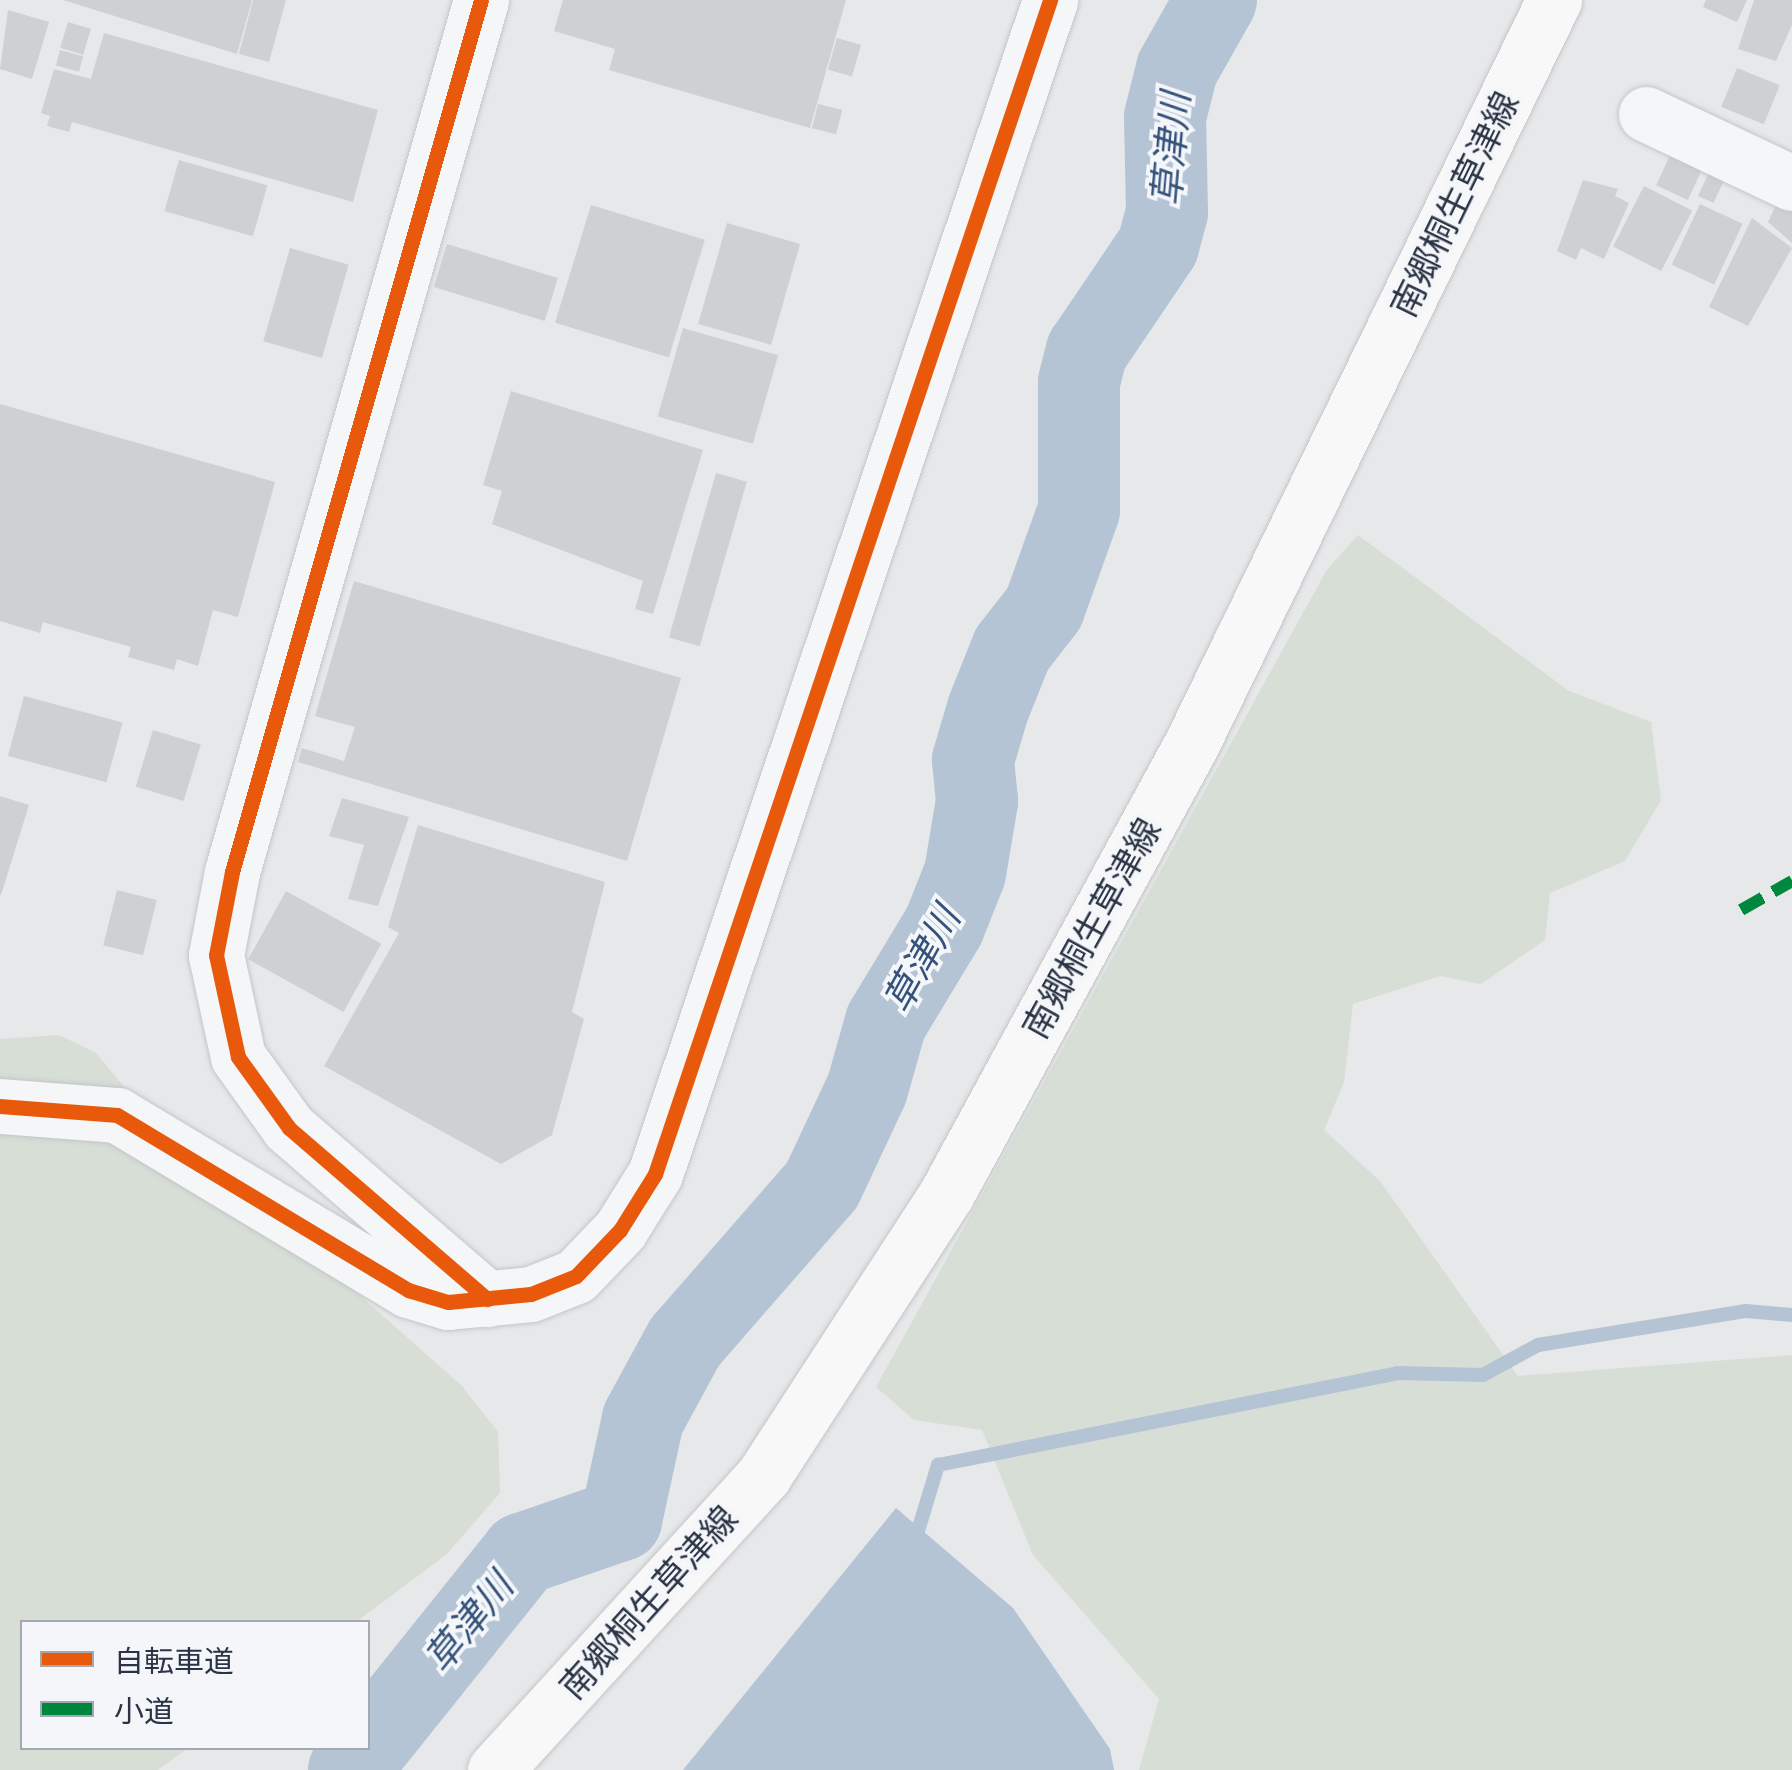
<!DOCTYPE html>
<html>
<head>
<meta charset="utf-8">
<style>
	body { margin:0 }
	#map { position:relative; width:1792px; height:1770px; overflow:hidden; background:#e6e8ea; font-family:"IBM Plex Sans","Noto Sans JP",sans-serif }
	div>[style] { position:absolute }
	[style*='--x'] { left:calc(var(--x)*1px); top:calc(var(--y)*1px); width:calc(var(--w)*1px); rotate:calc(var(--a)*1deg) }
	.green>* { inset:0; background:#d6ded6 }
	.water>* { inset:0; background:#b4c4d5 }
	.stream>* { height:14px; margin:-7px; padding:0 7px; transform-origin:7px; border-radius:7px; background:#b4c4d5 }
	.river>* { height:82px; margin:-41px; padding:0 41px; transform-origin:41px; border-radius:41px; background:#b4c4d5 }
	.building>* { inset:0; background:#ced0d3; transform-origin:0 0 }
	.roads { filter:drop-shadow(0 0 2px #c4c6c8) drop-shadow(0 0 2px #c4c6c8) }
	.minor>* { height:55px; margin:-27.5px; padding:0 27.5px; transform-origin:27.5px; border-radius:27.5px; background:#f5f6f7 }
	.major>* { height:55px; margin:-27.5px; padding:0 27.5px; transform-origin:27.5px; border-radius:27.5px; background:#f8f8f8 }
	.quiet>* { height:12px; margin-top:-6px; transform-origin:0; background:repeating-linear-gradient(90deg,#00873e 0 25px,transparent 0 37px) }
	.cycleway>* { height:15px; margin:-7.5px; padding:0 7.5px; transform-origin:7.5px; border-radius:7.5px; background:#e8590c }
	span { translate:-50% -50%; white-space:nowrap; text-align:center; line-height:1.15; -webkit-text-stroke:8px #f4f6f9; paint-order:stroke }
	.street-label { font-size:35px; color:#2b3445 }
	.water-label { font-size:38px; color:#34527a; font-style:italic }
	.legend { position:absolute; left:20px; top:1620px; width:350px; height:130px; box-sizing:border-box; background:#f4f6f9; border:2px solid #a4a8b1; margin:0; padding:12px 18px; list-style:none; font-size:30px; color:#2b3445 }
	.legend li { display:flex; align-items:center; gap:20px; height:50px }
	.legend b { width:50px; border:2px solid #a4a8b1 }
</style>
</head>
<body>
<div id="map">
	<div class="green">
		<i style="clip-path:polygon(1358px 535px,1569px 691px,1651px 722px,1661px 800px,1625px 861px,1550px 893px,1545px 940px,1481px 984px,1440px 976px,1353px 1004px,1344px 1082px,1324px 1130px,1380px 1181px,1518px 1376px,1792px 1355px,1792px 1770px,1139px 1770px,1159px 1699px,1033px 1555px,982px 1430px,914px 1420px,876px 1387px,1326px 571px)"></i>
		<i style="clip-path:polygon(59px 1035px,96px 1053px,125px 1088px,461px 1385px,498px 1432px,500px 1493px,447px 1554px,356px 1622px,22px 1622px,22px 1748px,188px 1748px,158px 1770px,0 1770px,0 1039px)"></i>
	</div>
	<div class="water">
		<i style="clip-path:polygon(896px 1508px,1013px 1608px,1110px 1749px,1114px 1770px,683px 1770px)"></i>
	</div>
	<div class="stream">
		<i style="--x:914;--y:1544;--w:83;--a:-73.1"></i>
		<i style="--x:938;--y:1465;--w:468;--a:-11.3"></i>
		<i style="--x:1397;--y:1373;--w:86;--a:1.3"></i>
		<i style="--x:1483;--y:1375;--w:63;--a:-28.6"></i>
		<i style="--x:1538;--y:1345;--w:211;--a:-9.3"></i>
		<i style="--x:1746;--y:1311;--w:46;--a:5"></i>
	</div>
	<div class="river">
		<i style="--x:349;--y:1770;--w:277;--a:-51.3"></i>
		<i style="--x:522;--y:1554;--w:105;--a:-19"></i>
		<i style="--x:621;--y:1520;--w:103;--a:-77.7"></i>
		<i style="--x:643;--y:1419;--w:88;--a:-61.4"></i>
		<i style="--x:685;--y:1342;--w:208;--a:-48.9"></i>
		<i style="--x:822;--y:1185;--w:106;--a:-64.9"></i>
		<i style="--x:867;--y:1089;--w:70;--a:-74.2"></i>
		<i style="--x:886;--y:1022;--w:112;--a:-58.9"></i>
		<i style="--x:944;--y:926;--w:57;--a:-68.4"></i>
		<i style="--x:965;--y:873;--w:73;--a:-80.5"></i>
		<i style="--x:977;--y:801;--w:41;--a:-95.6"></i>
		<i style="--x:973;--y:760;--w:53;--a:-73.6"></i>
		<i style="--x:988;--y:709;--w:65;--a:-68.2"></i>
		<i style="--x:1012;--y:649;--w:52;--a:-52"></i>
		<i style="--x:1044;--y:608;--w:104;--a:-70.3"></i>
		<i style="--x:1079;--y:510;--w:128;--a:-90"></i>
		<i style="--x:1079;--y:382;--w:32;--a:-76"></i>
		<i style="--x:1087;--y:351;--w:127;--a:-55.9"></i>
		<i style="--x:1158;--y:246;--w:35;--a:-75"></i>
		<i style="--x:1167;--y:212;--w:95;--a:-91.2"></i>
		<i style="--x:1165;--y:117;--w:49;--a:-76"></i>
		<i style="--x:1177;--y:69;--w:79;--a:-60.5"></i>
	</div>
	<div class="building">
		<i style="clip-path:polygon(63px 0,252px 0,237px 54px)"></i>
		<i style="clip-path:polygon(253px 0,286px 0,269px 62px,239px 54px)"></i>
		<i style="clip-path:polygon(563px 0,846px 0,810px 128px,609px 70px,615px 49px,554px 31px)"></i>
		<i style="clip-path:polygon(1706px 0,1747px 0,1737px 22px,1703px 7px)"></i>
		<i style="clip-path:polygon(1754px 0,1792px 0,1792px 25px,1776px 61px,1738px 49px)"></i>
		<i style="clip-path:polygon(8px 10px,49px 22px,32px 79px,0 69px)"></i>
		<i style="left:68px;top:22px;width:24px;height:27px;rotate:17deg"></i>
		<i style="clip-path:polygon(104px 33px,378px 110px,353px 202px,72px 122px,69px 132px,47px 126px,50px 116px,41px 113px,54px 69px,91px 79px)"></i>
		<i style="left:837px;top:38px;width:25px;height:33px;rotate:16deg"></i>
		<i style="left:60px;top:50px;width:24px;height:16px;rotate:15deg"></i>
		<i style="left:1737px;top:68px;width:46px;height:42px;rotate:22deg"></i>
		<i style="left:818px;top:104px;width:25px;height:25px;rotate:14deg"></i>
		<i style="left:1673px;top:149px;width:35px;height:40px;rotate:25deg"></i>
		<i style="left:179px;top:160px;width:92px;height:53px;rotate:16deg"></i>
		<i style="left:1712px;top:166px;width:17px;height:33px;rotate:25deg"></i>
		<i style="clip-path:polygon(1583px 180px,1618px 189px,1615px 196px,1629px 203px,1604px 259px,1581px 248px,1576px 260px,1557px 251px)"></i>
		<i style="left:1644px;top:186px;width:54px;height:68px;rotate:27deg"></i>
		<i style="clip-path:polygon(1779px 198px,1792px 203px,1792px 243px,1768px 222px)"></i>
		<i style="left:1700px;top:204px;width:47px;height:67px;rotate:25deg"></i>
		<i style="left:591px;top:205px;width:119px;height:123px;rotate:17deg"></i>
		<i style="clip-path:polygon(1752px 218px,1792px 248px,1748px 326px,1709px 307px)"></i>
		<i style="left:727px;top:223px;width:76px;height:105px;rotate:16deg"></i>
		<i style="left:447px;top:244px;width:116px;height:45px;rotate:17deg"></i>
		<i style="left:290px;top:248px;width:61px;height:97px;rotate:16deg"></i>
		<i style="left:683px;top:328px;width:99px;height:92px;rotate:16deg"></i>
		<i style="clip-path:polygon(511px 391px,703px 450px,653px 614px,635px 609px,643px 581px,492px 524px,502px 491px,483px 485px)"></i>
		<i style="clip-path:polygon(0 404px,275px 482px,238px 617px,213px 610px,198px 666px,177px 659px,174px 670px,128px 657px,131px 647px,43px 622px,40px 633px,0 621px)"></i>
		<i style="left:716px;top:473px;width:32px;height:171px;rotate:16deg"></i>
		<i style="clip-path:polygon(354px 581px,681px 678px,627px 861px,298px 762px,302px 748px,344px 761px,355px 727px,315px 716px)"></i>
		<i style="left:24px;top:696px;width:102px;height:62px;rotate:15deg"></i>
		<i style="left:153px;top:730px;width:50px;height:59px;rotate:17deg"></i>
		<i style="clip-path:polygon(0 796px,29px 805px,1px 895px,0 895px)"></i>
		<i style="clip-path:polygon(342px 798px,409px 817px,378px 906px,348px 899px,364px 845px,329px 836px)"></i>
		<i style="clip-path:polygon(418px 825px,605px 882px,572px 1012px,584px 1019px,552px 1135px,501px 1164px,324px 1066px,399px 933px,388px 927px)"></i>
		<i style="left:117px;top:890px;width:41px;height:57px;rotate:14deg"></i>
		<i style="left:286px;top:891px;width:109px;height:78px;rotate:29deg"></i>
	</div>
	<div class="roads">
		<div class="minor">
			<i style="--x:481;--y:0;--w:907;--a:105.94"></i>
			<i style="--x:232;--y:872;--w:85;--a:100.9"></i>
			<i style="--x:216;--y:955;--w:104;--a:77.8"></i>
			<i style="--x:238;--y:1057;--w:87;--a:54.3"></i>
			<i style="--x:289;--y:1128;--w:262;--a:40.8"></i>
			<i style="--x:1646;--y:114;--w:161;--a:25.3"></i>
			<i style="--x:0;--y:1106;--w:117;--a:4.4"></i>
			<i style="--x:117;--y:1115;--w:340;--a:31"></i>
			<i style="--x:408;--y:1290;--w:42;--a:16.7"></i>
			<i style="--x:448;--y:1302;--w:83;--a:-5.5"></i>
			<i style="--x:531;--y:1294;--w:48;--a:-21.8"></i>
			<i style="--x:576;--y:1276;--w:64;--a:-46.3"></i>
			<i style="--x:620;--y:1230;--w:66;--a:-58"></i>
			<i style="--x:655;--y:1174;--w:1239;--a:-71.4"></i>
		</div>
		<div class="major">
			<i style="--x:495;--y:1770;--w:399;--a:-47.6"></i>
			<i style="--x:764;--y:1475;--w:336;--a:-57"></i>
			<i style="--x:947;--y:1193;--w:510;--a:-61.43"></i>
			<i style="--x:1191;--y:745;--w:829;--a:-64.02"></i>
		</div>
	</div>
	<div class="quiet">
		<i style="--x:1741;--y:910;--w:59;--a:-29.6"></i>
	</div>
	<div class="cycleway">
		<i style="--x:481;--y:0;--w:907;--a:105.94"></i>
		<i style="--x:232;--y:872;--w:85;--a:100.9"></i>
		<i style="--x:216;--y:955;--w:104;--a:77.8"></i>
		<i style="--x:238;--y:1057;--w:87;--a:54.3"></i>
		<i style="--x:289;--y:1128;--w:262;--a:40.8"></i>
		<i style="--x:0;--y:1106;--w:117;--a:4.4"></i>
		<i style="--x:117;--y:1115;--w:340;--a:31"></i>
		<i style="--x:408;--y:1290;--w:42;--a:16.7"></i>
		<i style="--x:448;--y:1302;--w:83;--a:-5.5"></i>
		<i style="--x:531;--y:1294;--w:48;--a:-21.8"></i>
		<i style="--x:576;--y:1276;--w:64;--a:-46.3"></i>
		<i style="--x:620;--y:1230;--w:66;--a:-58"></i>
		<i style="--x:655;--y:1174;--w:1239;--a:-71.4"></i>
	</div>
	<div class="street-label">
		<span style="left:1454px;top:204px;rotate:-64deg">南郷桐生草津線</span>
		<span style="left:1091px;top:928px;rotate:-61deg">南郷桐生草津線</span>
		<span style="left:648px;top:1602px;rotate:-48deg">南郷桐生草津線</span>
	</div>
	<div class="water-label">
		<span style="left:1170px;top:149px;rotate:-85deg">草津川</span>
		<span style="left:921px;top:959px;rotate:-61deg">草津川</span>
		<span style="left:468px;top:1622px;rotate:-51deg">草津川</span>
	</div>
	<ul class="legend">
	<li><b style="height:12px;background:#e8590c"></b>自転車道</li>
	<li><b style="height:12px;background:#00873e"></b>小道</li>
	</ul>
</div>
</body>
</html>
